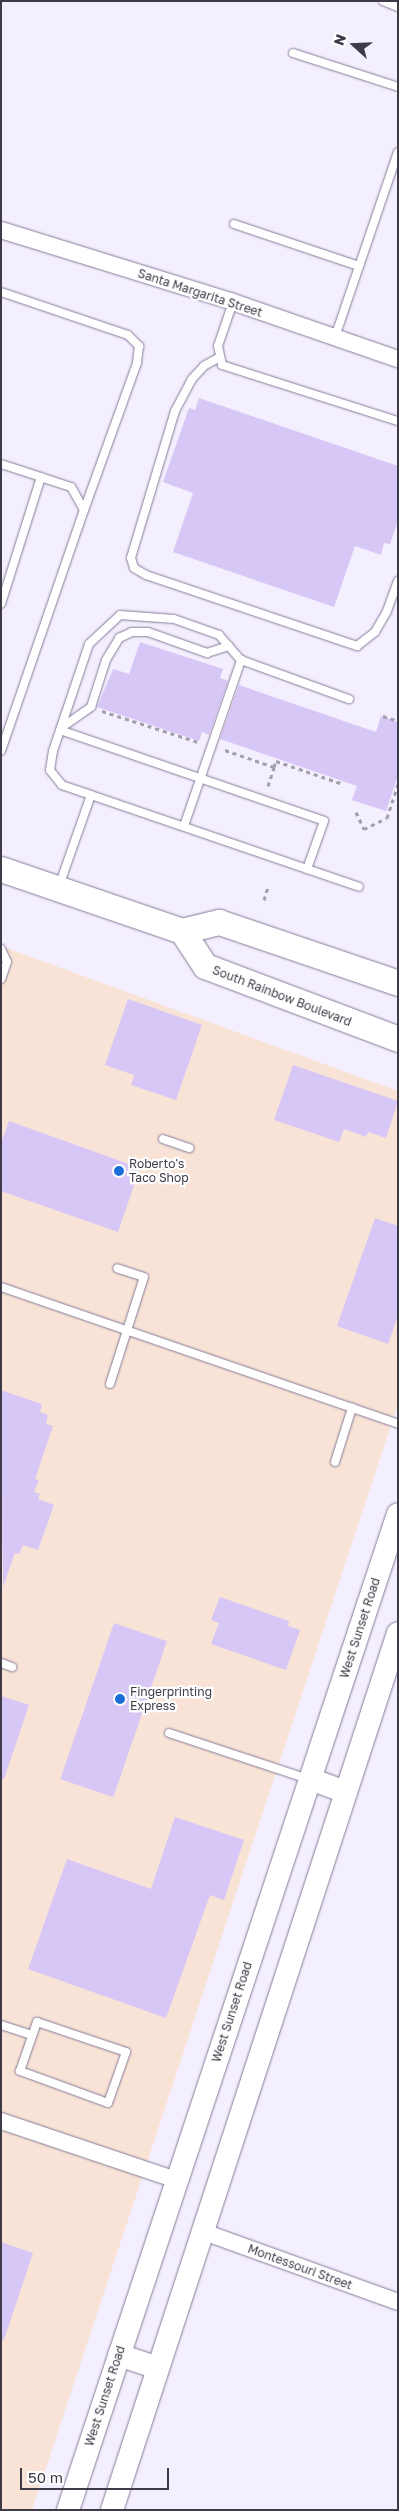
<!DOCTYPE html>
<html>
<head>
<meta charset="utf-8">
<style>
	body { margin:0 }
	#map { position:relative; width:399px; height:2511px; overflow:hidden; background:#f4effe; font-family:"Golos Text",sans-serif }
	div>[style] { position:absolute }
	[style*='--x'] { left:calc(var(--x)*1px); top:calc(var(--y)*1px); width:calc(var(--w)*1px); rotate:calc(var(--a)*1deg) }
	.commercial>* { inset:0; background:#f9e3d6 }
	.building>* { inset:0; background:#d7c7f6; transform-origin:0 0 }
	.path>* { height:3px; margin-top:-1.5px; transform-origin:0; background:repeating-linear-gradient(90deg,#a49fad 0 4px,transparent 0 8px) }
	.roads { filter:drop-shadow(0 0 1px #867b9a) drop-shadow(0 0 1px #867b9a) }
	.lane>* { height:8px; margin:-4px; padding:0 4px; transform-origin:4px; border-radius:4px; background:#fff }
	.street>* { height:16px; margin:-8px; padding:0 8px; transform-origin:8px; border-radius:8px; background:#fff }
	.secondary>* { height:22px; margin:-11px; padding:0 11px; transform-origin:11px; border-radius:11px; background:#fff }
	.primary>* { height:25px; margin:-12.5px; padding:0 12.5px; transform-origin:12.5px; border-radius:12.5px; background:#fff }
	.dots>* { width:14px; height:14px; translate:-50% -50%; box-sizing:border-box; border:2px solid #fff; border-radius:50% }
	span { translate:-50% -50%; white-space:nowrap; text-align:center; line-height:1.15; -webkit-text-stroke:4.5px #fff; paint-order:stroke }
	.street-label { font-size:12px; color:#3f3a48 }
	.poi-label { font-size:12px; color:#3f3a48 }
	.left { translate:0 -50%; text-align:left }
	.frame { position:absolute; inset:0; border:2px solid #3f3a48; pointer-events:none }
	.north { position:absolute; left:329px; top:20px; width:50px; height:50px; -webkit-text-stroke:4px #fff; paint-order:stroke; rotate:290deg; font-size:14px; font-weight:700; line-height:20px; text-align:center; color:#3f3a48 }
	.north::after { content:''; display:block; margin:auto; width:18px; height:22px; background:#3f3a48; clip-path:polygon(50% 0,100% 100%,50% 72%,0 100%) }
	.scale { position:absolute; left:20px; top:2468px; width:149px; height:22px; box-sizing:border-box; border:2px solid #3f3a48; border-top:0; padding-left:6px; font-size:15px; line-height:18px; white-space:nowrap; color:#3f3a48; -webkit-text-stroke:4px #fff; paint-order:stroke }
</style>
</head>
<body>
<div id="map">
	<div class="commercial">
		<i style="clip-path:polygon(1px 946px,398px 1091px,398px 1404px,32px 2510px,1px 2510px)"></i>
	</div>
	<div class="building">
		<i style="clip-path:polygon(199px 398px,398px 466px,398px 521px,390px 544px,384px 543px,381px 555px,355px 546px,334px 607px,173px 552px,193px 493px,163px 482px,189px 408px,195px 410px)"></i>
		<i style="clip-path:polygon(140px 642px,223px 669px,220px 678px,228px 681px,209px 735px,202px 732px,199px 741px,97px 707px,113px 669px,129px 674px)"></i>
		<i style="clip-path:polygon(239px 685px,376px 732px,381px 716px,398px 722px,398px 776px,386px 811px,352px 800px,357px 786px,220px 739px)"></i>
		<i style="clip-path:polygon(128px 999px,202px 1025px,176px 1100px,131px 1085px,134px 1075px,105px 1065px)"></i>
		<i style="clip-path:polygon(293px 1065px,398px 1101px,386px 1138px,368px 1132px,366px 1137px,344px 1129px,339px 1142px,274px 1120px)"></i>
		<i style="clip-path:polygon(9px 1121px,140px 1168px,118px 1232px,1px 1191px,1px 1143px)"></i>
		<i style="clip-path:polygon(375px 1218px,398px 1226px,398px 1316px,388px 1344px,337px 1326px)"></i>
		<i style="clip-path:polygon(1px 1390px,42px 1404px,40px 1412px,48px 1415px,46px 1424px,53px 1426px,35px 1479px,39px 1480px,34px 1492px,40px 1494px,38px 1499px,54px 1505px,38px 1550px,23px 1545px,19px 1554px,15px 1553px,3px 1587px)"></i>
		<i style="clip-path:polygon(220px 1597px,289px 1621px,288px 1626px,300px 1630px,286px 1670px,211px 1644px,219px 1623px,211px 1620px)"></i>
		<i style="left:114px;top:1623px;width:56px;height:165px;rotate:19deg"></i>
		<i style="clip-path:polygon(1px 1696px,29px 1705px,4px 1779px,1px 1779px)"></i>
		<i style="clip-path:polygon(175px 1817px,244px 1840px,224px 1900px,210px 1895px,166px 2018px,28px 1969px,67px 1859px,151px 1889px)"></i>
		<i style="clip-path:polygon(1px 2242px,33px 2253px,4px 2340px,1px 2339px)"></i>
	</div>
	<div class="path">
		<i style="--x:102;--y:711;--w:101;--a:17.9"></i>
		<i style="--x:383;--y:716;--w:16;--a:18"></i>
		<i style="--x:225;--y:750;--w:52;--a:19.1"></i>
		<i style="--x:274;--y:767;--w:6;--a:-72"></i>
		<i style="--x:276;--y:761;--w:71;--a:18.9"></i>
		<i style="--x:268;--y:786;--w:20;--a:-72"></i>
		<i style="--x:356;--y:812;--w:19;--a:65"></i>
		<i style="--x:364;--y:829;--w:25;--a:-26"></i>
		<i style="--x:387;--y:818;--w:36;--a:-72"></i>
		<i style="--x:264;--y:900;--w:14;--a:-73"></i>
	</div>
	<div class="roads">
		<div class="lane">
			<i style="--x:383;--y:1;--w:16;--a:22"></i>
			<i style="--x:293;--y:53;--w:110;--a:17.9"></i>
			<i style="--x:234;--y:224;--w:132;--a:18.6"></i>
			<i style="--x:1;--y:292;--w:134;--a:18.7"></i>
			<i style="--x:128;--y:335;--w:16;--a:45"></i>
			<i style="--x:139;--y:346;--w:17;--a:97"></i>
			<i style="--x:137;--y:363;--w:156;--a:109.8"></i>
			<i style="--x:233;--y:302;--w:46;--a:108.8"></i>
			<i style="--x:218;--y:346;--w:19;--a:78"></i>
			<i style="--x:222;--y:365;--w:185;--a:17.7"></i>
			<i style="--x:335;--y:337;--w:195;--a:-71.2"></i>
			<i style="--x:220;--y:357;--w:18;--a:151"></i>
			<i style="--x:204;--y:366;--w:18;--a:133"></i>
			<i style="--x:192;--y:379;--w:36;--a:118"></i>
			<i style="--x:175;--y:411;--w:153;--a:106.7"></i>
			<i style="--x:131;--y:558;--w:10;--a:73"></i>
			<i style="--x:134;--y:568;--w:14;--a:30"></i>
			<i style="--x:146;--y:575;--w:223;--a:18.6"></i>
			<i style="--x:357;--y:646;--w:23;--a:-38"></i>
			<i style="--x:375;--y:632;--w:24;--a:-60"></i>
			<i style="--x:387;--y:611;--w:32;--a:-70"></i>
			<i style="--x:1;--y:464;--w:42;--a:18"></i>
			<i style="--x:41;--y:477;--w:133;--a:107.5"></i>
			<i style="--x:61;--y:728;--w:37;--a:-35"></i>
			<i style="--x:91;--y:707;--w:49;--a:-72.3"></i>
			<i style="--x:106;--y:660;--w:26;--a:-59"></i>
			<i style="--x:119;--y:638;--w:14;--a:-25"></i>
			<i style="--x:132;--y:632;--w:16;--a:0"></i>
			<i style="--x:148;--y:632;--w:63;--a:19.6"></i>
			<i style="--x:207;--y:653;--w:23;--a:-18"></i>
			<i style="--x:60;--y:730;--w:279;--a:19"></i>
			<i style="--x:324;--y:821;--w:51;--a:109.5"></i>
			<i style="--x:1;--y:751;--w:255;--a:-71"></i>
			<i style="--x:84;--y:510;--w:26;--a:-119"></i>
			<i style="--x:71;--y:487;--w:32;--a:-162"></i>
			<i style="--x:91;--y:795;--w:31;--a:-161"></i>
			<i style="--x:62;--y:785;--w:19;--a:-129"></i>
			<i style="--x:50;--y:770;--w:19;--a:-81"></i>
			<i style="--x:53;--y:751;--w:113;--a:-71.4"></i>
			<i style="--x:89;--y:644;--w:42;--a:-43.1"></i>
			<i style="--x:120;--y:615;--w:54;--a:4.2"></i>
			<i style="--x:174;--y:619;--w:48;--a:19.6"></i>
			<i style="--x:219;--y:635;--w:33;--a:49"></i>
			<i style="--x:241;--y:660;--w:115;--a:19.9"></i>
			<i style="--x:184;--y:826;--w:176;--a:-71"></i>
			<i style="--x:59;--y:886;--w:96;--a:-70.6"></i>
			<i style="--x:91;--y:795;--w:283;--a:18.9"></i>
			<i style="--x:1;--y:949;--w:14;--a:65"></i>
			<i style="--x:7;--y:962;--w:18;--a:109"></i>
			<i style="--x:163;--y:1139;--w:28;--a:19"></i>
			<i style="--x:1;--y:1287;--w:420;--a:19"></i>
			<i style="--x:110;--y:1384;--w:112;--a:-72.4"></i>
			<i style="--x:144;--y:1277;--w:28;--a:-162"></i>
			<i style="--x:335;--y:1462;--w:57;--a:-72.5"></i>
			<i style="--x:1;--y:1663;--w:12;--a:20"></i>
			<i style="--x:169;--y:1733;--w:146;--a:18.3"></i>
			<i style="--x:37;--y:2022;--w:94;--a:18.6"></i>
			<i style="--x:126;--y:2052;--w:54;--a:109.4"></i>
			<i style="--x:108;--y:2103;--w:94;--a:-160"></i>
			<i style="--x:20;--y:2071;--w:52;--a:-70.9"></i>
			<i style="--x:1;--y:2025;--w:32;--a:18"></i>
		</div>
		<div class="street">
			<i style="--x:1;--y:230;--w:243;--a:17.2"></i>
			<i style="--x:233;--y:302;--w:175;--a:19.1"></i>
			<i style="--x:1;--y:2121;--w:185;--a:18.6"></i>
			<i style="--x:201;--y:2231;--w:209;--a:19.8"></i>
		</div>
		<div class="secondary">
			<i style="--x:310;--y:1779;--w:38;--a:20"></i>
			<i style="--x:119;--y:2355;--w:41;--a:18.4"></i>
			<i style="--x:68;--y:2510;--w:1049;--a:-71.67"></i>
			<i style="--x:112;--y:2510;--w:922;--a:-71.94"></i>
		</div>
		<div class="primary">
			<i style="--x:1;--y:869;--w:191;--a:18.9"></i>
			<i style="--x:182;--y:931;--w:38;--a:-14"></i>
			<i style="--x:219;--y:922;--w:189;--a:18.8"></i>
			<i style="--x:182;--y:931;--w:42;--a:56.7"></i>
			<i style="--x:205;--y:966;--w:206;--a:20.7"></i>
		</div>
	</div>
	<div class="dots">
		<i style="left:119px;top:1171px;background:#196ed8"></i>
		<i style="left:120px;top:1699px;background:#196ed8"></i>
	</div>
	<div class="street-label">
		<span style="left:200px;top:293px;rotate:18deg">Santa Margarita Street</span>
		<span style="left:282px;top:996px;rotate:21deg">South Rainbow Boulevard</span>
		<span style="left:360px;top:1628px;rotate:-72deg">West Sunset Road</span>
		<span style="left:232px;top:2012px;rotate:-72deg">West Sunset Road</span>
		<span style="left:300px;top:2267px;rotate:20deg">Montessouri Street</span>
		<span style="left:105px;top:2396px;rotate:-72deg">West Sunset Road</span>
	</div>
	<div class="poi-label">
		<span class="left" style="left:129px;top:1171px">Roberto's<br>Taco Shop</span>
		<span class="left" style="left:130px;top:1699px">Fingerprinting<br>Express</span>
	</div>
	<div class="frame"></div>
	<div class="north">N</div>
	<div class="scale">50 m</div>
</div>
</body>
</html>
